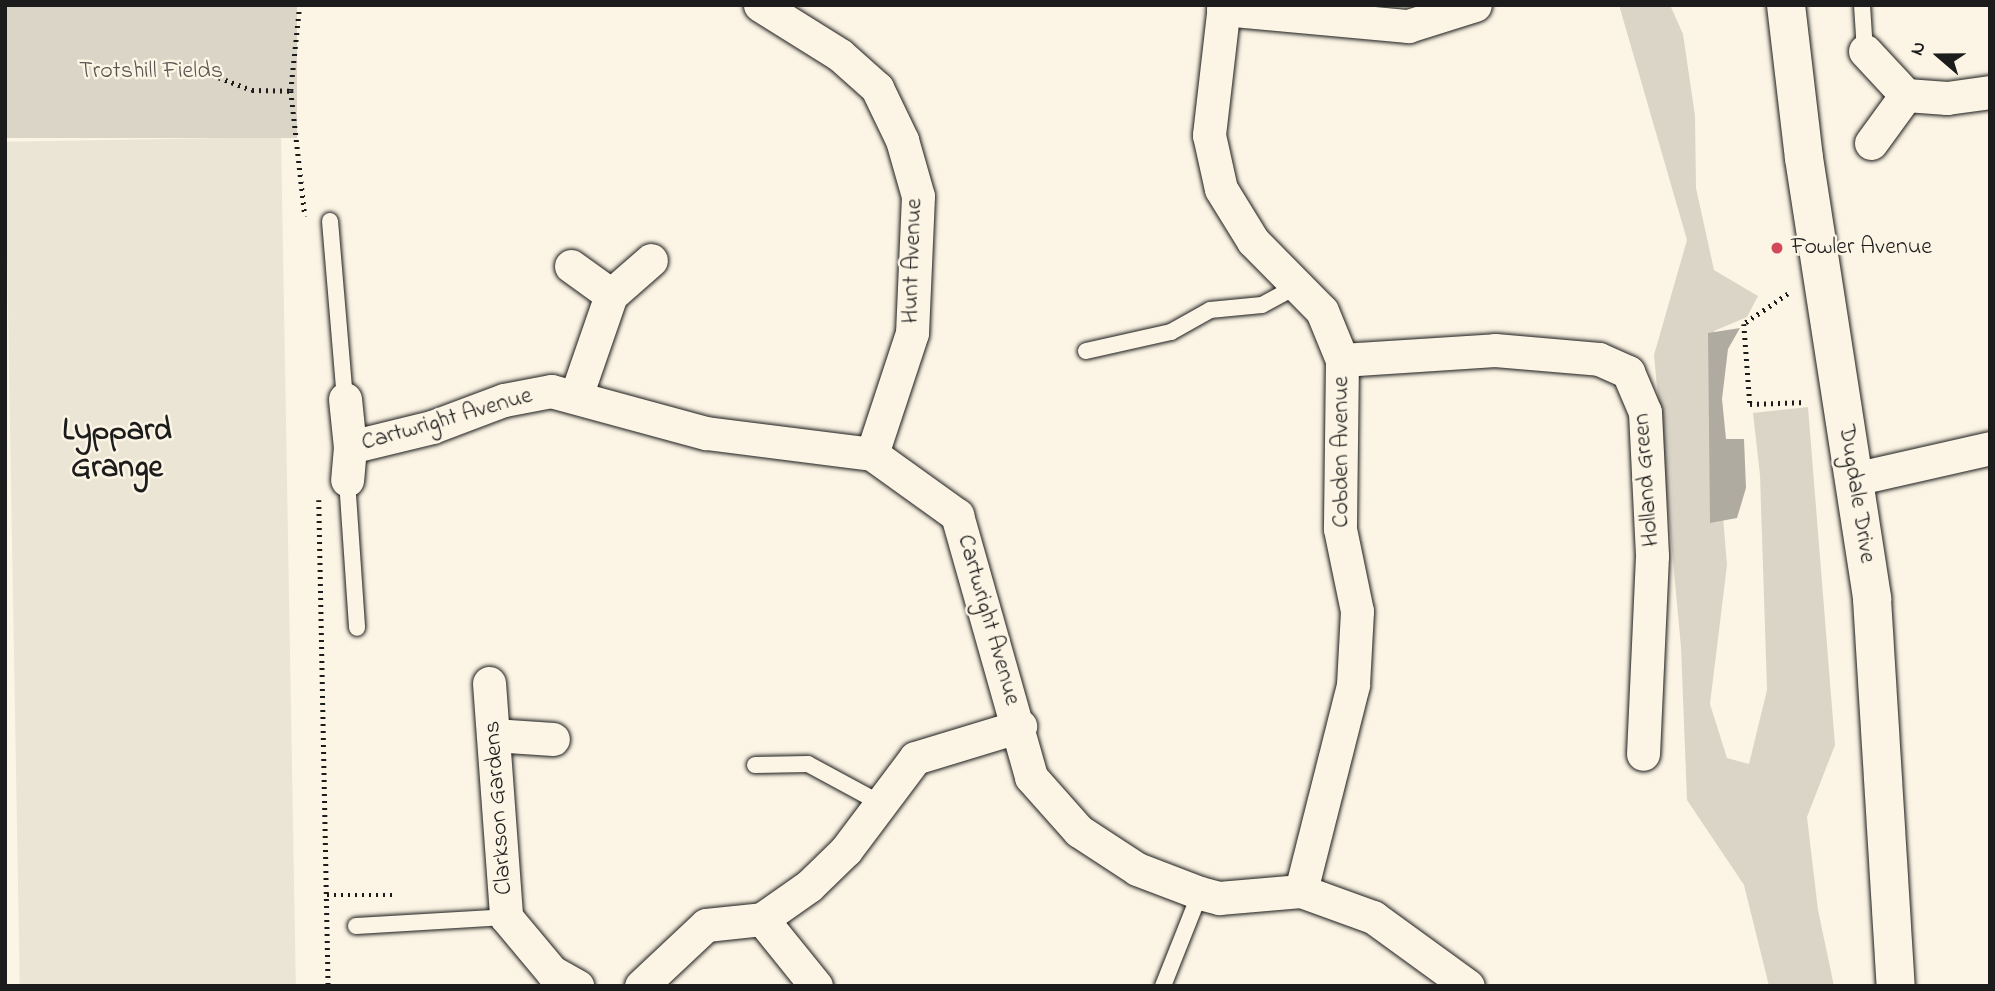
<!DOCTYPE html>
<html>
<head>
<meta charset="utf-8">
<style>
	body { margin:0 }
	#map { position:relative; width:1995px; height:991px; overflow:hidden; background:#fcf5e5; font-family:"Indie Flower",sans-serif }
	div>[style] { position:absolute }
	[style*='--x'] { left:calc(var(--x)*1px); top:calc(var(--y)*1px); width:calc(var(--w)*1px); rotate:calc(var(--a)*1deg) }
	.built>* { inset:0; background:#ebe5d6; transform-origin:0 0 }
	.green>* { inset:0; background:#dbd5c8; transform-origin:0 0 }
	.water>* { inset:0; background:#b0aba1 }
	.path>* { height:4.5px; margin-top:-2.25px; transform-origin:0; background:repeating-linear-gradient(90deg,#1c1c1c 0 2px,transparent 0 7px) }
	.roads { filter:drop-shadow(0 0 2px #1c1c1c) drop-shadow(0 0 2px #1c1c1c) }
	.lane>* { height:16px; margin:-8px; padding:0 8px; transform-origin:8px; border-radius:8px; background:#fcf5e5 }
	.street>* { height:33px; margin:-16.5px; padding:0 16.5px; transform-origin:16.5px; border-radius:16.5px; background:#fcf5e5 }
	.secondary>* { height:38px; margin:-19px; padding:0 19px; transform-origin:19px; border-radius:19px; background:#fcf5e5 }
	.dots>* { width:19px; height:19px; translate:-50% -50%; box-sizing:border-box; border:4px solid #fcf5e5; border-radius:50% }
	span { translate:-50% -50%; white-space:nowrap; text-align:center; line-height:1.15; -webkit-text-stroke:5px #fcf5e5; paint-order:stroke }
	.park-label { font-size:24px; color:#555450 }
	.poi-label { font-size:24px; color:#1c1c1c }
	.left { translate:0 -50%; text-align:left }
	.street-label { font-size:24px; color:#1c1c1c }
	.district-label { font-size:32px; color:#1c1c1c; font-weight:700 }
	.frame { position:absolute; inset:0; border:7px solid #1c1c1c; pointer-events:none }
	.north { position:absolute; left:1904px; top:21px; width:70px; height:70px; -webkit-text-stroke:5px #fcf5e5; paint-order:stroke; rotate:290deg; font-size:19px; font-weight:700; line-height:28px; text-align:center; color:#1c1c1c }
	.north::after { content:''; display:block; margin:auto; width:24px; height:32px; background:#1c1c1c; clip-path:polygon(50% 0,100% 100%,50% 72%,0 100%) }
</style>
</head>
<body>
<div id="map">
	<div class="built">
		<i style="left:281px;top:137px;width:849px;height:276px;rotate:89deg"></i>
	</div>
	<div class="green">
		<i style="left:5px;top:5px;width:292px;height:133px"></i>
		<i style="clip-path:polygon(1619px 5px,1670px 5px,1683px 34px,1695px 116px,1696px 188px,1714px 270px,1758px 296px,1747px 317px,1714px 331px,1716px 432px,1727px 565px,1710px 704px,1727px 758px,1749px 764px,1767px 690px,1760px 475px,1753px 413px,1808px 407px,1835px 745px,1807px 817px,1818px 910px,1834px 986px,1769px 986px,1744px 885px,1687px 800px,1681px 647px,1654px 355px,1687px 240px)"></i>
	</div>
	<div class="water">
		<i style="clip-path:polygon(1740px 328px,1728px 349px,1722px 399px,1726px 439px,1744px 439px,1746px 488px,1737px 518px,1710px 523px,1708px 333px)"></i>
	</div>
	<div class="path">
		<i style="--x:300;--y:5;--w:86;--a:96"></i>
		<i style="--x:291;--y:91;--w:126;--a:83.6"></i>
		<i style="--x:186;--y:65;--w:71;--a:20.7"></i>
		<i style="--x:252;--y:90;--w:39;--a:1"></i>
		<i style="--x:1788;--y:294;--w:53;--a:145.7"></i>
		<i style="--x:1744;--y:324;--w:80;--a:85.7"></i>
		<i style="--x:1750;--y:404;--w:56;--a:-2"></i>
		<i style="--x:319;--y:500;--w:486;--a:88.9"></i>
		<i style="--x:327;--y:895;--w:69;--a:0"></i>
	</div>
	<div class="roads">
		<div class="lane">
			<i style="--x:1862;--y:5;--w:46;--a:86.3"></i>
			<i style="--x:330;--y:221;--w:179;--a:85.2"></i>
			<i style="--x:1086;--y:351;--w:87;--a:-12.6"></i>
			<i style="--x:1171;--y:332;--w:45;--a:-29.4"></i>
			<i style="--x:1210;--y:310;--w:52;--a:-5.5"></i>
			<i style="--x:1262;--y:305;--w:42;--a:-28.4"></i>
			<i style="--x:347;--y:480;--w:148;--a:86.1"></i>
			<i style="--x:755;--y:765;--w:53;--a:-1.1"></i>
			<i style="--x:808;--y:764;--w:82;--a:28.4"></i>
			<i style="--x:356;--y:926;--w:150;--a:-3.4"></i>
			<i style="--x:1163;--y:986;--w:100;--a:-68.3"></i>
		</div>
		<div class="street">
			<i style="--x:760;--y:5;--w:94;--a:32"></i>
			<i style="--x:840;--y:55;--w:50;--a:41.7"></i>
			<i style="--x:877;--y:88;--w:58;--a:64.3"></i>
			<i style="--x:902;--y:140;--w:58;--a:74.1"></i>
			<i style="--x:918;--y:196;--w:137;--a:92.5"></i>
			<i style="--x:912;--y:333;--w:127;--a:108.3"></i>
			<i style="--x:1224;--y:5;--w:131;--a:96.6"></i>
			<i style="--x:1209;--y:135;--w:55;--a:77.5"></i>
			<i style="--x:1221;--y:189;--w:61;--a:58.4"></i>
			<i style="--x:1253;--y:241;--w:98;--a:45.4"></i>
			<i style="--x:1322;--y:311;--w:53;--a:67.8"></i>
			<i style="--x:1342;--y:360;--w:169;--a:90.7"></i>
			<i style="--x:1340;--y:529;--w:84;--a:78.3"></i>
			<i style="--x:1357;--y:611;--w:74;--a:93.1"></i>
			<i style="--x:1353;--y:685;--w:212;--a:104.2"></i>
			<i style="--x:1223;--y:9;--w:186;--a:5.3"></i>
			<i style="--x:1408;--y:26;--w:70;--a:-17.4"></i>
			<i style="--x:1865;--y:51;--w:60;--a:47"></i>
			<i style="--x:1906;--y:95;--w:41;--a:4.2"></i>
			<i style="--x:1947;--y:98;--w:43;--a:-7.9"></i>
			<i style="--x:1871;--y:143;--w:59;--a:-53.9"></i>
			<i style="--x:571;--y:266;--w:49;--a:35.9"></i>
			<i style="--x:1342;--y:360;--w:153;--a:-3.7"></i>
			<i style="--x:1495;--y:350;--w:104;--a:4.9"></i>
			<i style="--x:1599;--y:359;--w:32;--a:24"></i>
			<i style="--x:1628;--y:372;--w:43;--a:67"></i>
			<i style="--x:1645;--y:412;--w:144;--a:87.2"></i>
			<i style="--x:1652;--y:556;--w:198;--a:92.6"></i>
			<i style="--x:576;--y:396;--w:107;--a:-70.9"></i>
			<i style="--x:611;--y:295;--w:53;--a:-41.2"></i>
			<i style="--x:345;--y:399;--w:48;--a:84.1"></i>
			<i style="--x:350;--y:447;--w:33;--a:95"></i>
			<i style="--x:350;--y:447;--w:84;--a:-13.7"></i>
			<i style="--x:432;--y:427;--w:77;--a:-20.6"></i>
			<i style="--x:504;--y:400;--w:48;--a:-10.8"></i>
			<i style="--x:551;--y:391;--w:161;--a:15.2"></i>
			<i style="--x:706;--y:433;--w:167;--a:7.2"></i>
			<i style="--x:872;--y:454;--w:105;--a:35.7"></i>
			<i style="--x:957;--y:515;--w:272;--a:74.2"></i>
			<i style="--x:1031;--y:777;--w:72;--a:48.4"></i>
			<i style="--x:1079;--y:831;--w:69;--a:33.2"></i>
			<i style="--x:1137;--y:869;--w:67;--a:20.9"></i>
			<i style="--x:1200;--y:893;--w:20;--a:15"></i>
			<i style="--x:1219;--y:898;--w:82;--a:-4.9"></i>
			<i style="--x:1301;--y:891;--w:77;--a:19.9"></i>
			<i style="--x:1373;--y:917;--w:117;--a:36"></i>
			<i style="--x:1854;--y:479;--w:139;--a:-12.8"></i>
			<i style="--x:489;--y:683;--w:235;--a:85.8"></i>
			<i style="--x:506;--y:917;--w:72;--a:50.1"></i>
			<i style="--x:552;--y:972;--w:29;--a:29"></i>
			<i style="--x:493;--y:735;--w:60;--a:3.8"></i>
			<i style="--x:762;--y:919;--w:86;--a:51.1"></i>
			<i style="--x:641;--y:986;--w:89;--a:-43.2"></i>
			<i style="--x:706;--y:925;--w:56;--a:-6.1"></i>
			<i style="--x:762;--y:919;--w:57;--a:-35.1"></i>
			<i style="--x:809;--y:886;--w:52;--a:-44.2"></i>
			<i style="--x:846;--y:850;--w:115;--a:-53.1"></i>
			<i style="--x:915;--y:758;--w:110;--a:-16.9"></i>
		</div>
		<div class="secondary">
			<i style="--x:1786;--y:5;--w:154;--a:83.3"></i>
			<i style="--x:1804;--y:158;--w:446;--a:81.2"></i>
			<i style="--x:1872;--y:599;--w:388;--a:86.5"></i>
		</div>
	</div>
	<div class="dots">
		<i style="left:1777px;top:248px;background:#d1495b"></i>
	</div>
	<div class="park-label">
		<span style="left:151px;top:72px">Trotshill Fields</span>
	</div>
	<div class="poi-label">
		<span class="left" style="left:1791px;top:248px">Fowler Avenue</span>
	</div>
	<div class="street-label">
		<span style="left:913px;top:261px;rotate:-88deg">Hunt Avenue</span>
		<span style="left:447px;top:420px;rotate:-16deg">Cartwright Avenue</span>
		<span style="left:1342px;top:452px;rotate:-90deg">Cobden Avenue</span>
		<span style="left:1647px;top:480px;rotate:-94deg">Holland Green</span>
		<span style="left:1856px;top:494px;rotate:81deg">Dugdale Drive</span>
		<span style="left:988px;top:620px;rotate:74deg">Cartwright Avenue</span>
		<span style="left:499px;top:808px;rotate:-94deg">Clarkson Gardens</span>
	</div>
	<div class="district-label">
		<span style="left:117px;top:451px">Lyppard<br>Grange</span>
	</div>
	<div class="frame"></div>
	<div class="north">N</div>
</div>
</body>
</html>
